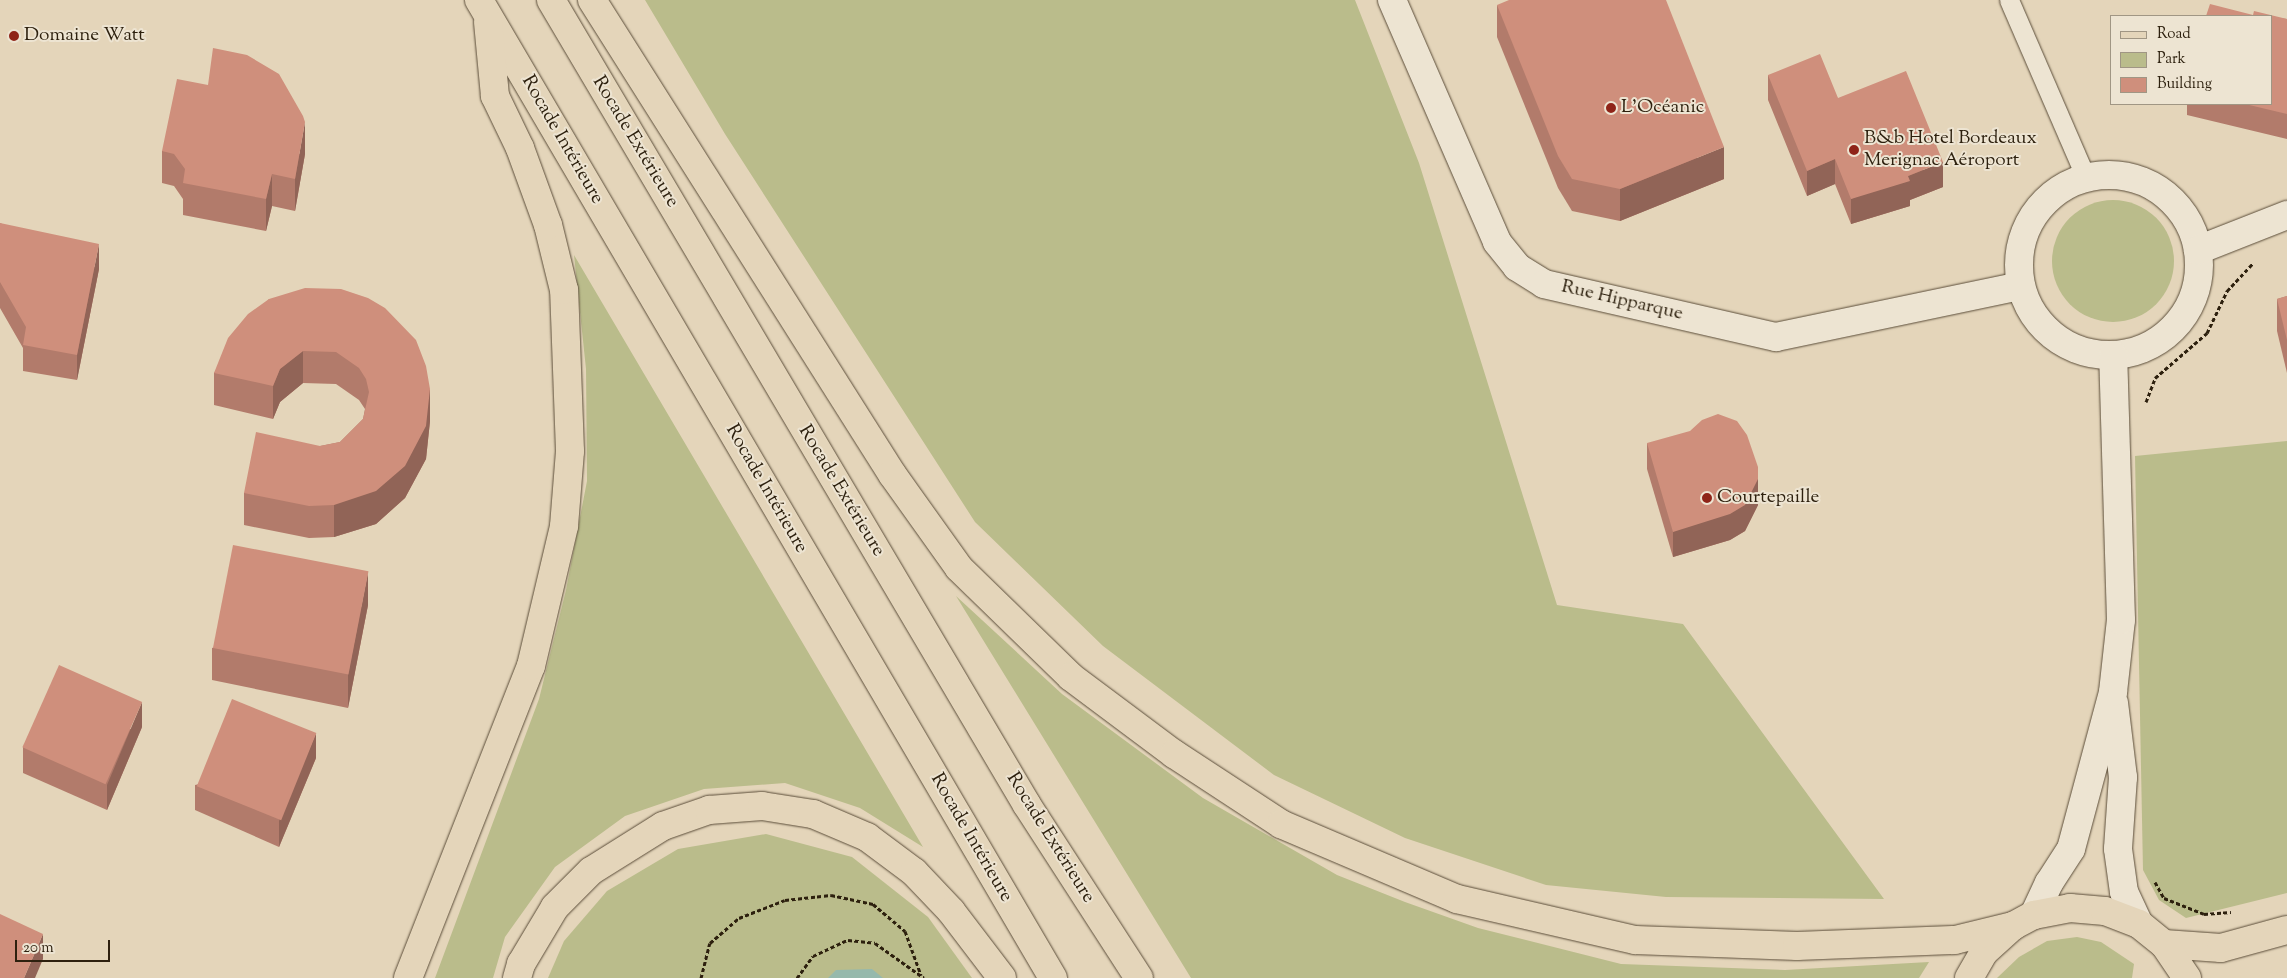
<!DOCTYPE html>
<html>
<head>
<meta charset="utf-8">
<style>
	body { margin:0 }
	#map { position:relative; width:2287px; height:978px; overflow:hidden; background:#e4d5ba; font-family:"Sorts Mill Goudy",serif }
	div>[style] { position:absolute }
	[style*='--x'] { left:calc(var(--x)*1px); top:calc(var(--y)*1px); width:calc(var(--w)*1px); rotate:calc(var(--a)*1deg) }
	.green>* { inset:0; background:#babc8b }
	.round { border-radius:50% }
	.water>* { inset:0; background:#96b9ac }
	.path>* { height:3px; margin-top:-1.5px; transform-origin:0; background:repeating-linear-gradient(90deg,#2d200e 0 4px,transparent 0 6.5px) }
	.roads { filter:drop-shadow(0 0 1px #5b4d39) drop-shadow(0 0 1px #5b4d39) }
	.service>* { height:19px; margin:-9.5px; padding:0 9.5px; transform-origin:9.5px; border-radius:9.5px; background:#ede4d2 }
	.minor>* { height:28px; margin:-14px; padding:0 14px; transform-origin:14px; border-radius:14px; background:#ede4d2 }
	.minor>.ring { margin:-14px; padding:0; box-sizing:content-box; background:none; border:28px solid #ede4d2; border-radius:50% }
	.primary>* { height:28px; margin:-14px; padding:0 14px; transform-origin:14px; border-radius:14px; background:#e4d5ba }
	.motorway>* { height:28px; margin:-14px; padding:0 14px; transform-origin:14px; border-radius:14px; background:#e4d5ba }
	.wall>* { inset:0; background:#b27b6b }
	.shaded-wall>* { inset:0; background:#916457 }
	.building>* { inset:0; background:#cf8f7c; transform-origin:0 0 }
	.dots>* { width:14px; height:14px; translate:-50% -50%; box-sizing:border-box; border:2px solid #ede4d2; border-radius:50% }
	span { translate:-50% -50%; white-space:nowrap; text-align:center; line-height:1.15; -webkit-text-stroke:4px #ede4d2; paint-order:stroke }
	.poi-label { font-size:19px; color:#2d200e }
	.left { translate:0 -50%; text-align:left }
	.street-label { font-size:19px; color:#2d200e }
	.legend { position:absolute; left:2110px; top:15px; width:162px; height:90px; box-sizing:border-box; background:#ede4d2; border:1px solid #a09684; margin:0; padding:6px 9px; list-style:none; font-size:15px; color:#2d200e }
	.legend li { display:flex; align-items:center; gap:10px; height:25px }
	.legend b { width:25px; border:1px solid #a09684 }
	.scale { position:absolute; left:15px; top:940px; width:95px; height:22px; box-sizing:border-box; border:2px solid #2d200e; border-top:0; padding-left:6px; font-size:15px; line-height:18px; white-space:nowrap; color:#2d200e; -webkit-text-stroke:4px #ede4d2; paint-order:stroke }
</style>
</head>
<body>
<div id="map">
	<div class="green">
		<i style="clip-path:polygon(645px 0,1355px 0,1419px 163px,1557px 605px,1683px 624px,1884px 899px,1666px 897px,1546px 885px,1405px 838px,1274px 775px,1103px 646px,975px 522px,725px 134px)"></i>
		<i class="round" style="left:2052px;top:200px;width:122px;height:122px"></i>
		<i style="clip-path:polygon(574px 255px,923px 847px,860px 808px,785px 783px,704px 789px,625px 816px,555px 867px,505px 937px,493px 978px,435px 978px,539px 699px,566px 590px,587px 481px,586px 369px)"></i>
		<i style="clip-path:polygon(2287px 441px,2287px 893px,2186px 918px,2159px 900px,2143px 870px,2135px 456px)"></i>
		<i style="clip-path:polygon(956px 596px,1062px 694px,1203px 798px,1337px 875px,1405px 902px,1478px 928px,1621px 964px,1785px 970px,1929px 962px,1919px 978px,1191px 978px)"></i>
		<i style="clip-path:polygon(766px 834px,852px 857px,928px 917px,972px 978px,548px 978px,564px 941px,607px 891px,678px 849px)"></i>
		<i style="clip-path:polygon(2077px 937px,2101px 942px,2134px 964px,2132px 978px,1997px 978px,2019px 957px,2047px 941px)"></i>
	</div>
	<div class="water">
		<i style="clip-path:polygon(872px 969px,883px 978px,828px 978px,836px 970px)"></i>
	</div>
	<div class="path">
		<i style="--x:2146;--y:402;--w:26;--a:-69"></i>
		<i style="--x:2155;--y:378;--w:69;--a:-40.9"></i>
		<i style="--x:2207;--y:333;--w:47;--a:-64.5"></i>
		<i style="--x:2227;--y:291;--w:38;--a:-47"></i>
		<i style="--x:2155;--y:882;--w:18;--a:61"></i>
		<i style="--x:2164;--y:898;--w:43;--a:21.8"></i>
		<i style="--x:2204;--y:914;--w:27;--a:-4"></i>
		<i style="--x:701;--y:978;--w:36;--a:-76"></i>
		<i style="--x:710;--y:943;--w:38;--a:-41"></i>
		<i style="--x:739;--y:918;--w:49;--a:-21.4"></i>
		<i style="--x:785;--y:900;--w:46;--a:-6.2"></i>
		<i style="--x:831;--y:895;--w:43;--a:12.1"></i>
		<i style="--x:873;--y:904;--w:42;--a:40.2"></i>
		<i style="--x:905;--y:931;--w:47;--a:70"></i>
		<i style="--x:797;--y:978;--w:27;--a:-54"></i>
		<i style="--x:813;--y:956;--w:38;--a:-25"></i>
		<i style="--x:848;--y:940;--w:27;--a:6"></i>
		<i style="--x:875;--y:943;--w:60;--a:35.5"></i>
	</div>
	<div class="roads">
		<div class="service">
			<i style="--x:2009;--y:0;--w:194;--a:66.6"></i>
		</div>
		<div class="minor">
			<i style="--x:1392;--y:0;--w:264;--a:66.5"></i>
			<i style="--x:1497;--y:242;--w:32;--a:51"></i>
			<i style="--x:1517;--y:267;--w:32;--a:32"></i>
			<i style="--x:1544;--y:284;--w:238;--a:12.9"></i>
			<i style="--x:1776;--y:337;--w:250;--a:-11.8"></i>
			<i class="ring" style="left:2019px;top:175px;width:152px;height:152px"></i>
			<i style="--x:2198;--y:250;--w:96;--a:-21.5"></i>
			<i style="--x:2114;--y:703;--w:75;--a:83.1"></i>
			<i style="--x:2123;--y:777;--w:72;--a:94"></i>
			<i style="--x:2118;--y:849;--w:43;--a:82.1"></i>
			<i style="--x:2124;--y:892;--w:35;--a:65"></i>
			<i style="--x:2034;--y:915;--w:35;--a:-65"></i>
			<i style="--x:2049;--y:883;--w:40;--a:-57.1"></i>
			<i style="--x:2071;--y:849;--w:163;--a:-75"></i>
			<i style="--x:2113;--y:692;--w:72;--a:-83.7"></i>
			<i style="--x:2121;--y:620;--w:265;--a:-91.7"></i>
		</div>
		<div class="primary">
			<i style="--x:2164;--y:944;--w:57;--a:4"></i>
			<i style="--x:2221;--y:948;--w:68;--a:-15.3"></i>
			<i style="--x:1969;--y:978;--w:30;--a:-60"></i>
			<i style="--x:1984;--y:952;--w:39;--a:-42"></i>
			<i style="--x:2013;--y:926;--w:24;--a:-28"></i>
			<i style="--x:2034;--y:915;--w:37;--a:-11"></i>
			<i style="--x:2070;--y:908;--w:35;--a:5"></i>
			<i style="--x:2105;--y:911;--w:36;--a:21"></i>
			<i style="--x:2139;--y:924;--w:32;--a:39"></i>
			<i style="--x:2164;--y:944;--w:41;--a:55.9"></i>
		</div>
		<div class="motorway">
			<i style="--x:479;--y:0;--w:1134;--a:59.59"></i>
			<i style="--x:551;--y:0;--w:935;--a:59.4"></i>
			<i style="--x:1027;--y:805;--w:206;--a:57.1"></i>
			<i style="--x:592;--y:0;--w:561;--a:57.67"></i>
			<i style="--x:892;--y:474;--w:115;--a:54.5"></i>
			<i style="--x:959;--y:568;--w:156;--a:44.2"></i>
			<i style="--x:1071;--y:677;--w:129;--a:36.8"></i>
			<i style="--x:1174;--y:754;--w:128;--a:33.2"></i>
			<i style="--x:1281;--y:824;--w:191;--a:23.1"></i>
			<i style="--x:1457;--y:899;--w:183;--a:13"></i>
			<i style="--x:1635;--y:940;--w:162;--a:2.1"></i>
			<i style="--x:1797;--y:946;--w:158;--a:-2.2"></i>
			<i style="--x:1955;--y:940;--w:60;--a:-13.6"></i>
			<i style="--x:408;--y:978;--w:335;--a:-68.5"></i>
			<i style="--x:531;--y:666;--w:144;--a:-76.7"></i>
			<i style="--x:564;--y:526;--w:75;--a:-85.4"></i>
			<i style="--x:570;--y:451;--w:161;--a:-92.1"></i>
			<i style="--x:564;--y:290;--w:67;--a:-103.8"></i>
			<i style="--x:548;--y:225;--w:82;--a:-110"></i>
			<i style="--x:520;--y:148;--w:58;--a:-115.7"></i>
			<i style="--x:495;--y:96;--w:74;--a:-95.4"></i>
			<i style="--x:517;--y:978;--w:15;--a:-74"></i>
			<i style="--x:521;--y:964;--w:66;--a:-59.2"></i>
			<i style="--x:555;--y:907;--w:51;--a:-45"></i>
			<i style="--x:591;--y:871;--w:85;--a:-32"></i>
			<i style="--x:663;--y:826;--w:49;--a:-19.2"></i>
			<i style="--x:709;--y:810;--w:53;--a:-4.3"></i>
			<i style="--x:762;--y:806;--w:52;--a:8.9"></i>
			<i style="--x:813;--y:814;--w:59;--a:23.1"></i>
			<i style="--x:867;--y:837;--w:59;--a:36.7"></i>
			<i style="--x:914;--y:872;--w:54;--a:46.5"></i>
			<i style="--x:951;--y:911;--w:84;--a:52.7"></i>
		</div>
	</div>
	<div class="wall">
		<i style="clip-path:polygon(1497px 5px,1724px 179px,1620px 221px,1572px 211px,1558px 188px,1497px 37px)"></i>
		<i style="clip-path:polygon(2253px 15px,2287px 19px,2287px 139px,2187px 115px,2187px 104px,2271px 104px)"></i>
		<i style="clip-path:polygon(1768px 75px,1838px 98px,1943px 187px,1910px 200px,1910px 206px,1851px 224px,1835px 184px,1807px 196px,1768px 100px)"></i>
		<i style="clip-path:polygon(162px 151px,305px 154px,295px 211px,272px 206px,266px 231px,183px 215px,183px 199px,174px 186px,162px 183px)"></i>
		<i style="clip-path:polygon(0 223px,99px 269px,77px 380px,23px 371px,23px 348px,0 308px)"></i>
		<i style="clip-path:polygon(2287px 296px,2287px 373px,2277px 331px,2277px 299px)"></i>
		<i style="clip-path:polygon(269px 299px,430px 421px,426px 459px,405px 498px,376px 524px,334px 537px,309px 538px,244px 525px,244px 493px,320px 446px,340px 442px,363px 419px,365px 409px,359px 400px,336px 384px,303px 383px,280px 402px,273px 419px,214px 405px,214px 373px)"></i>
		<i style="clip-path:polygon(1647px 443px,1758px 505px,1745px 531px,1730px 540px,1673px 557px,1647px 469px)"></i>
		<i style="clip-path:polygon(368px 605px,348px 708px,212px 680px,212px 648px)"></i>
		<i style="clip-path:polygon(142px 727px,107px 810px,23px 773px,23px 747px)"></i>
		<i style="clip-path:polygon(316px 758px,279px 847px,195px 810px,195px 785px)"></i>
	</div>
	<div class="shaded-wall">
		<i style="clip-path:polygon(305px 122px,305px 154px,295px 211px,295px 179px)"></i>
		<i style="clip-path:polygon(1724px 147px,1724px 179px,1620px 221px,1620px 189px)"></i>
		<i style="clip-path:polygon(1835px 159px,1835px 184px,1807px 196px,1807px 171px)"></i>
		<i style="clip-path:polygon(1943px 162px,1943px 187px,1910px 200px,1910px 206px,1851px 224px,1851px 199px)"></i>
		<i style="clip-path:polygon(272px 174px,272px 206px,266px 231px,266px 199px)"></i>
		<i style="clip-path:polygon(99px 244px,99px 269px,77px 380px,77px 355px)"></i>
		<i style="clip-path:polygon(303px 351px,303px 383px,280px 402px,273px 419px,273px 386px,280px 369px)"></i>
		<i style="clip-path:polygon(430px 389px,430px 421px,426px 459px,405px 498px,376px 524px,334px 537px,334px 505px)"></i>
		<i style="clip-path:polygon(1758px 467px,1758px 505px,1745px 531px,1730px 540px,1673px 557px,1673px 532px)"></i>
		<i style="clip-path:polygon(368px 572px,368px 605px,348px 708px,348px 675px)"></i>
		<i style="clip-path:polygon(142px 702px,142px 727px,107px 810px,107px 785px)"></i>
		<i style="clip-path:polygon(316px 733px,316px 758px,279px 847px,279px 821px)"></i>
		<i style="clip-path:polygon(43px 934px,43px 959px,35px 978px,24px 978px)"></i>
	</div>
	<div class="building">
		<i style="clip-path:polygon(1509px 0,1666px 0,1724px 147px,1620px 189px,1572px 179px,1558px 156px,1497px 5px)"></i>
		<i style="clip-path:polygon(2210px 4px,2253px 15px,2254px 11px,2287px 19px,2287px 114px,2245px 104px,2271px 104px,2271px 16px,2206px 16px)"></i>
		<i style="clip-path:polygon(213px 48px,247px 55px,279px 74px,303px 116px,305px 122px,295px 179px,272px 174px,266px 199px,183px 183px,185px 169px,174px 154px,162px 151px,177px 79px,208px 85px)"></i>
		<i style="clip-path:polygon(1820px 54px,1838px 98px,1906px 71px,1943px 162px,1908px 176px,1910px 181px,1851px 199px,1835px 159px,1807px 171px,1768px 75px)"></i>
		<i style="clip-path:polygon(0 223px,99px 244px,77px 355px,23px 345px,26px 327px,0 282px)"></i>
		<i style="clip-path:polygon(305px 288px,341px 289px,368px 298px,385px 308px,416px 340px,426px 366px,430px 389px,426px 426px,405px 466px,376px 491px,334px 505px,309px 506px,244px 493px,256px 432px,320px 446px,340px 442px,363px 419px,369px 392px,366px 379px,359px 368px,336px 352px,303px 351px,280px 369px,273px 386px,214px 373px,228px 338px,248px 314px,269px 299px)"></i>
		<i style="clip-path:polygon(2287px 296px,2287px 340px,2277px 299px)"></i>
		<i style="clip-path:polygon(1718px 414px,1737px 421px,1747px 435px,1758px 467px,1758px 479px,1745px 505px,1730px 514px,1673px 532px,1647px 443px,1690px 431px,1702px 420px)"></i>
		<i style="left:233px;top:545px;width:138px;height:105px;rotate:11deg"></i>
		<i style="left:59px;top:665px;width:91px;height:90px;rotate:24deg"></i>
		<i style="left:232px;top:699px;width:91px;height:94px;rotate:22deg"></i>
		<i style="clip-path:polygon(0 914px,43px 934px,24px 978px,0 978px)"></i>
	</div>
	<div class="dots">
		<i style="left:14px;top:36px;background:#8f2418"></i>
		<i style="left:1611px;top:108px;background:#8f2418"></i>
		<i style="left:1854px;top:150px;background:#8f2418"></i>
		<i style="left:1707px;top:498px;background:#8f2418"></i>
	</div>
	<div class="poi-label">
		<span class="left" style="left:24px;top:36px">Domaine Watt</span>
		<span class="left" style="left:1621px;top:108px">L’Océanic</span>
		<span class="left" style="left:1864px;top:150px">B&amp;b Hotel Bordeaux<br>Merignac Aéroport</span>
		<span class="left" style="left:1717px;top:498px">Courtepaille</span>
	</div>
	<div class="street-label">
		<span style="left:562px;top:140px;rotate:60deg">Rocade Intérieure</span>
		<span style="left:635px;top:142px;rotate:59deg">Rocade Extérieure</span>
		<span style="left:1622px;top:301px;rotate:13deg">Rue Hipparque</span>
		<span style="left:766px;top:489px;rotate:60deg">Rocade Intérieure</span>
		<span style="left:841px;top:491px;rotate:59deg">Rocade Extérieure</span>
		<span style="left:971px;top:838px;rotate:60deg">Rocade Intérieure</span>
		<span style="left:1050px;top:838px;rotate:58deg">Rocade Extérieure</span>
	</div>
	<ul class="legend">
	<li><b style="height:6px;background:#e4d5ba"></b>Road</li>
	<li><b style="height:14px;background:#babc8b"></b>Park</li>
	<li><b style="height:14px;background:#cf8f7c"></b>Building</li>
	</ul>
	<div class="scale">20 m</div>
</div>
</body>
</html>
